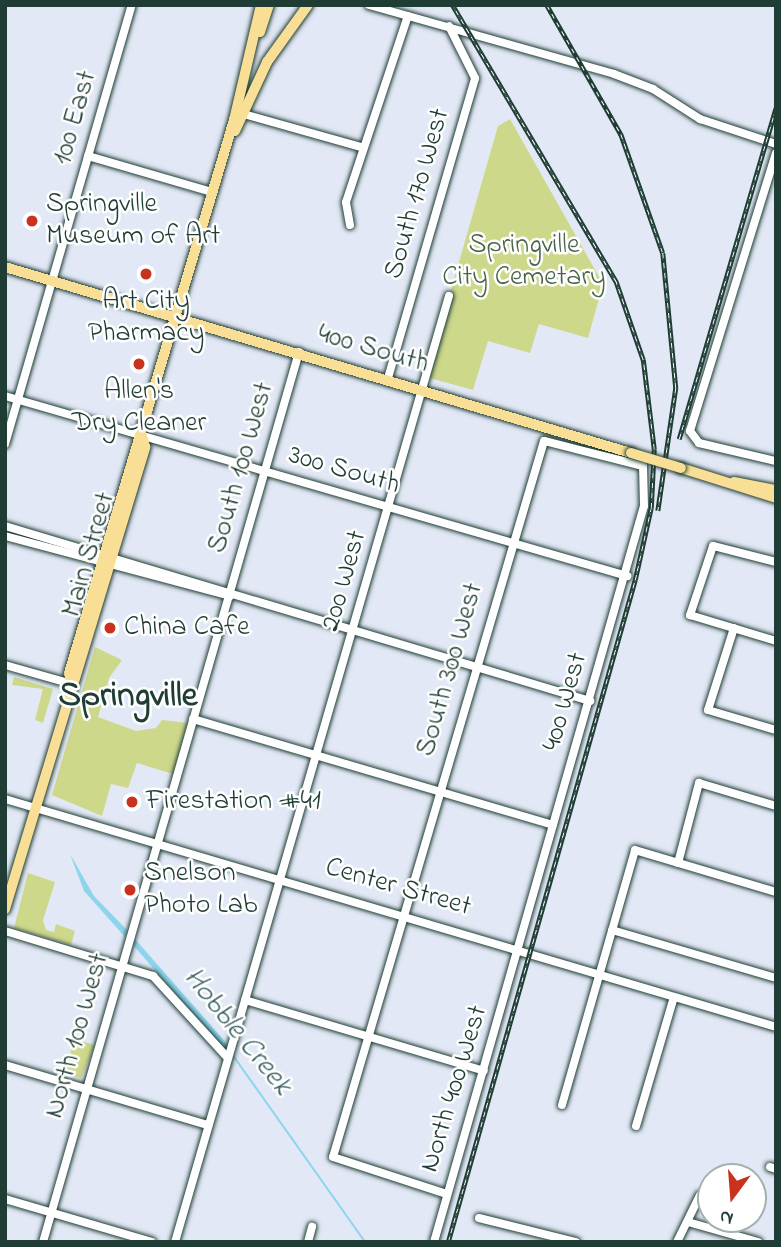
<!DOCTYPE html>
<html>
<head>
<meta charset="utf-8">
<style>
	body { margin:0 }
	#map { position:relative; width:781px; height:1247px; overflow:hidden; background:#e2e8f5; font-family:"Indie Flower",sans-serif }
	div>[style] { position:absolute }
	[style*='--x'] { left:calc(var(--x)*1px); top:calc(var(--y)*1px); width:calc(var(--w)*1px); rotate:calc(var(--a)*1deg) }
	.green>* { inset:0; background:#cdd88b }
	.water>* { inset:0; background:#8cd5ed }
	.stream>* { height:2px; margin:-1px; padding:0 1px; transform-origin:1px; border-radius:1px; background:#8cd5ed }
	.roads { filter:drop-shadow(0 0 2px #1f3d34) drop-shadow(0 0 2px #1f3d34) }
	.minor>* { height:8px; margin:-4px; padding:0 4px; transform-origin:4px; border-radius:4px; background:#fff }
	.major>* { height:10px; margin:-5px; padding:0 5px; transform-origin:5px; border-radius:5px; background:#f9df96 }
	.rail>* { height:4.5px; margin-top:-2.25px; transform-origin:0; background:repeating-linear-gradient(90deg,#fff 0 5px,#1f3d34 0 10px); box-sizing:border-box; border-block:2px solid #1f3d34 }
	.bridges { filter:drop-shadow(0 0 2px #1f3d34) drop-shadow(0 0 2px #1f3d34) }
	.major-bridge>* { height:10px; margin:-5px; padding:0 5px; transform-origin:5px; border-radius:5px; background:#f9df96 }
	.dots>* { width:19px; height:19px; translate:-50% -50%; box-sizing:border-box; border:4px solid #fff; border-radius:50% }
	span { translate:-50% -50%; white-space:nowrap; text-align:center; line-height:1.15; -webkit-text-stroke:5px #fff; paint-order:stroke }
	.street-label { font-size:28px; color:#1f3d34 }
	.poi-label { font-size:28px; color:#1f3d34 }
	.left { translate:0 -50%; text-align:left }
	.park-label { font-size:28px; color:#4a644a }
	.water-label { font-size:30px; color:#3a6362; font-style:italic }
	.district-label { font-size:35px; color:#1f3d34; font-weight:700 }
	.frame { position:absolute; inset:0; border:7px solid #1f3d34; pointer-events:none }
	.north { position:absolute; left:697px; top:1163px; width:70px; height:70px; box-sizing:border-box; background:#fff; border:2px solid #a5b1ae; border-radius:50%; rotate:196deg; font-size:19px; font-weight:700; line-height:28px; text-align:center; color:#1f3d34 }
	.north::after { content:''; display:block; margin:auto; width:24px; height:32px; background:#c8321e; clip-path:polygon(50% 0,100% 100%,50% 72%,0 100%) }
</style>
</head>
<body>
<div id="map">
	<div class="green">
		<i style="clip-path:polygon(510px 119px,603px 284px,588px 338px,539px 324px,530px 353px,488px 341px,473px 390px,426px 377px,498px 126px)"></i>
		<i style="clip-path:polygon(95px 647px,122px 660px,109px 678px,98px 717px,136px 731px,156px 728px,162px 720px,188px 723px,173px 774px,137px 763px,128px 788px,111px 784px,102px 816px,52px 795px)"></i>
		<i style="clip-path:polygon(14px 677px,53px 689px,43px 723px,35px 720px,43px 689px,12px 685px)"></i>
		<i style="clip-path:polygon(28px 873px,55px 882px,43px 920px,46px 930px,54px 932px,56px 924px,75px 931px,71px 945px,14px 928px)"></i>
		<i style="clip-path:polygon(74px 1039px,95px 1045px,81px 1078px,65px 1074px)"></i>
	</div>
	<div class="water">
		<i style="clip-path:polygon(70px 854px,94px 896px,127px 930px,125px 937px,84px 891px)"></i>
		<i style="clip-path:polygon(135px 939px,229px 1046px,227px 1053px,133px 945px)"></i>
	</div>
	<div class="stream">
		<i style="--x:232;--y:1054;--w:230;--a:54.7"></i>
	</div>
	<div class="roads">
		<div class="minor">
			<i style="--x:369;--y:5;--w:255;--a:15.7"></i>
			<i style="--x:614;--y:74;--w:42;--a:21"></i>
			<i style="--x:653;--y:89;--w:56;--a:32.6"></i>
			<i style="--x:700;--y:119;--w:80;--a:18.2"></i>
			<i style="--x:240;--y:113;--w:126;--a:15.7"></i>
			<i style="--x:776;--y:153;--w:291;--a:107.2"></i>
			<i style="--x:690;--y:431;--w:15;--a:53"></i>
			<i style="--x:699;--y:443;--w:79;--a:13.2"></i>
			<i style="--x:88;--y:156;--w:129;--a:16.2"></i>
			<i style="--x:350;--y:225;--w:23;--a:-100"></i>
			<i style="--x:346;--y:202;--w:196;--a:-71.6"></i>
			<i style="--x:388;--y:378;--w:312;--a:-73.8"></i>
			<i style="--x:475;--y:78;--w:58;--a:-116.6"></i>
			<i style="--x:5;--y:396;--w:648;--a:16.14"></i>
			<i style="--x:5;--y:444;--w:457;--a:-73.9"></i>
			<i style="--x:5;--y:526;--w:611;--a:16.65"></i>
			<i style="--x:5;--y:536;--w:233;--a:14.9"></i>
			<i style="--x:776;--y:562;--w:65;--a:-165.7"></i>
			<i style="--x:713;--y:546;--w:73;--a:108.4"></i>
			<i style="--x:690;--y:615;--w:90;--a:16.8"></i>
			<i style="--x:734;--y:628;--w:86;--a:107.6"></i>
			<i style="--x:708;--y:710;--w:71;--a:16.4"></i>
			<i style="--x:5;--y:665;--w:70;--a:15.8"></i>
			<i style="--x:193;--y:719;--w:375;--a:16.4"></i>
			<i style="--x:5;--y:799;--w:804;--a:16.47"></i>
			<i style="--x:678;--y:863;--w:83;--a:-75.3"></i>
			<i style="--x:699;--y:783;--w:80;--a:16.6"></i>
			<i style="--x:612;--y:930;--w:171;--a:16.3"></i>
			<i style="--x:5;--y:931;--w:155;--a:16.9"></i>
			<i style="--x:153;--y:976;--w:111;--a:47.6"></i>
			<i style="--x:245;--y:1000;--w:249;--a:16.5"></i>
			<i style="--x:5;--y:1065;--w:212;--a:16.5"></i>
			<i style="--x:562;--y:1105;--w:265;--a:-74"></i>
			<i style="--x:635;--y:850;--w:147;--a:16.6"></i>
			<i style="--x:636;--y:1126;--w:134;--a:-73.6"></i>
			<i style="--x:770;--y:1167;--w:6;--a:18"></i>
			<i style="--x:5;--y:1199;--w:153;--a:16.3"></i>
			<i style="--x:479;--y:1218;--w:100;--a:13.9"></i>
			<i style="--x:688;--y:1222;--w:73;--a:15.9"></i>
			<i style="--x:43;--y:1242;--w:926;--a:-73.95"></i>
			<i style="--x:175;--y:1242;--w:985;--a:-73.85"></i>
			<i style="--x:308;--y:1242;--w:16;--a:-75"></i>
			<i style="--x:434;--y:1242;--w:765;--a:-74.08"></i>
			<i style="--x:644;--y:506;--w:40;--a:-91.4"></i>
			<i style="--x:643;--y:466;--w:102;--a:-165.8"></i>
			<i style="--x:544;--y:441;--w:746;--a:106.42"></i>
			<i style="--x:333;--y:1157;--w:120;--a:18"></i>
			<i style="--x:677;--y:1242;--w:52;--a:-63.9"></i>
		</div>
		<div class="major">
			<i style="--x:260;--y:32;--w:28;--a:-72"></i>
			<i style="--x:235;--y:131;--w:76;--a:-65.1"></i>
			<i style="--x:267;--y:62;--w:70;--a:-54.3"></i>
			<i style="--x:5;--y:267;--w:653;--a:16.55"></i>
			<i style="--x:681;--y:468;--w:100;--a:17.5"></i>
			<i style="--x:734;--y:482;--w:43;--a:10.8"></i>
			<i style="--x:72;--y:684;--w:11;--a:-105"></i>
			<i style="--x:69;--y:673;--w:577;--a:-73.39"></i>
			<i style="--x:234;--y:120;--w:118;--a:-76.8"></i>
			<i style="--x:5;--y:909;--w:483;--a:-73.1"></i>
			<i style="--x:145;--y:447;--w:11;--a:-105"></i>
		</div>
	</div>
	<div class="rail">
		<i style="--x:547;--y:5;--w:149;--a:60.2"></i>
		<i style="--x:621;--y:134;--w:126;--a:70.6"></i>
		<i style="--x:663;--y:253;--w:136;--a:84.5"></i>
		<i style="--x:676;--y:388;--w:124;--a:98.3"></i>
		<i style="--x:679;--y:439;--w:345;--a:-73.7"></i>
		<i style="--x:448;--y:1242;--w:688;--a:-74.23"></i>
		<i style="--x:635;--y:580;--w:74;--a:-77.5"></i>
		<i style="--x:651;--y:508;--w:59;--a:-87.1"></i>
		<i style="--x:654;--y:449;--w:90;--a:-97"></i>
		<i style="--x:643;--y:360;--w:83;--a:-109.1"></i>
		<i style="--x:616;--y:282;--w:322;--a:-120.6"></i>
	</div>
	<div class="bridges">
		<div class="major-bridge">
			<i style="--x:631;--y:453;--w:52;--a:16.7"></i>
		</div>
	</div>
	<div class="dots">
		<i style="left:32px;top:221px;background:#c8321e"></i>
		<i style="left:146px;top:274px;background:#c8321e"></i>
		<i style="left:139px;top:364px;background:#c8321e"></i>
		<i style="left:110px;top:628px;background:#c8321e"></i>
		<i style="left:132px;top:802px;background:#c8321e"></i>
		<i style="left:130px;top:890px;background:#c8321e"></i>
	</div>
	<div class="street-label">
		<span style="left:76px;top:118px;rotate:-74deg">100 East</span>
		<span style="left:418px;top:194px;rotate:-74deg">South 170 West</span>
		<span style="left:373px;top:350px;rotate:16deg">400 South</span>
		<span style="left:242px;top:468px;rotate:-74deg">South 100 West</span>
		<span style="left:344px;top:471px;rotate:16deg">300 South</span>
		<span style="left:90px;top:555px;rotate:-74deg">Main Street</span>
		<span style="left:345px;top:581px;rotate:-74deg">200 West</span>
		<span style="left:451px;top:670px;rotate:-74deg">South 300 West</span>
		<span style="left:566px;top:702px;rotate:-74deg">400 West</span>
		<span style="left:398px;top:888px;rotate:16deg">Center Street</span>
		<span style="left:78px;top:1036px;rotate:-74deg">North 100 West</span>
		<span style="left:455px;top:1089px;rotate:-73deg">North 400 West</span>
	</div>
	<div class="poi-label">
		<span class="left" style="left:46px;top:221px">Springville<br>Museum of Art</span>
		<span style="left:146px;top:318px">Art City<br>Pharmacy</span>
		<span style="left:139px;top:408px">Allen's<br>Dry Cleaner</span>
		<span class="left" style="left:124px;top:628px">China Cafe</span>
		<span class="left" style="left:146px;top:802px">Firestation #41</span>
		<span class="left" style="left:144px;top:890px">Snelson<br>Photo Lab</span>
	</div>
	<div class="park-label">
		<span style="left:524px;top:262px">Springville<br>City Cemetary</span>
	</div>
	<div class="water-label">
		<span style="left:237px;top:1032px;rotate:51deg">Hobble Creek</span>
	</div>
	<div class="district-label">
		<span style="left:128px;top:697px">Springville</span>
	</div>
	<div class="frame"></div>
	<div class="north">N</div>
</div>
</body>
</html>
